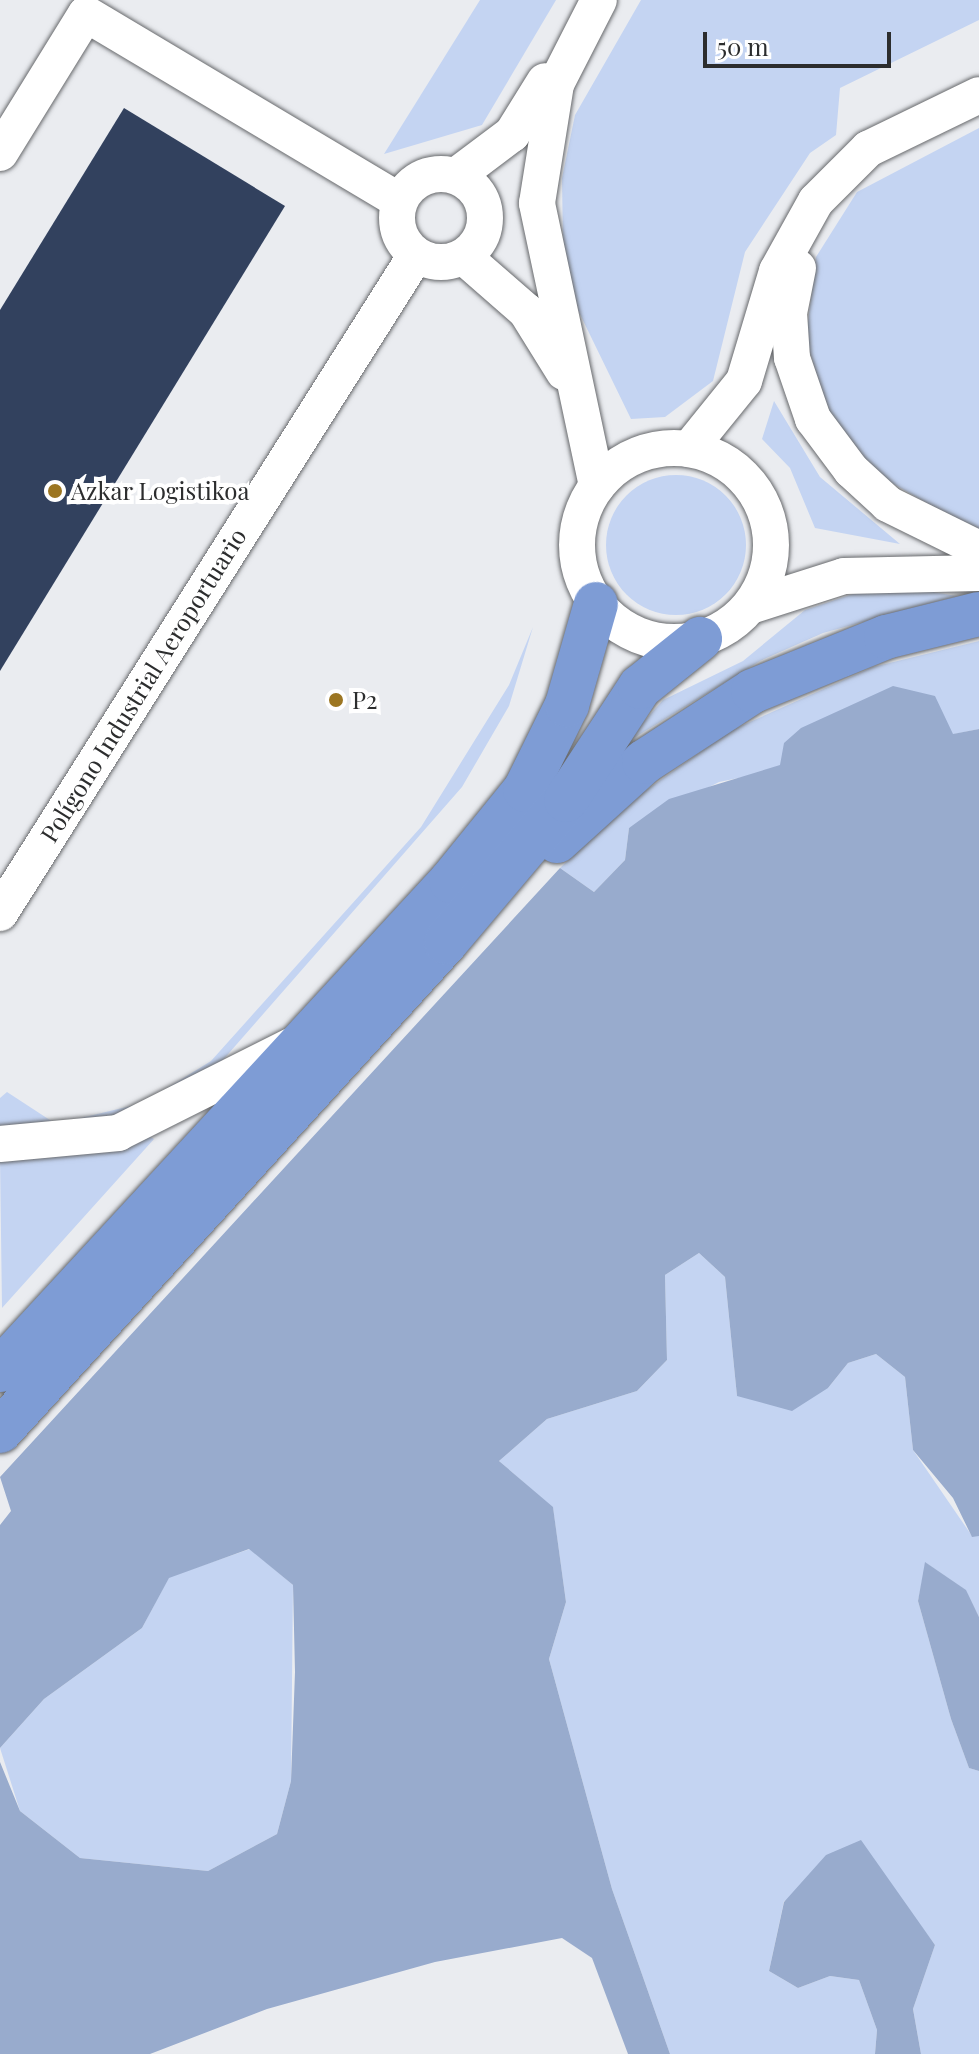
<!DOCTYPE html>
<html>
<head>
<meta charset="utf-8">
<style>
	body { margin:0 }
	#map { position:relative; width:979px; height:2054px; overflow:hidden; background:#eaecf0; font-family:"Playfair Display",serif }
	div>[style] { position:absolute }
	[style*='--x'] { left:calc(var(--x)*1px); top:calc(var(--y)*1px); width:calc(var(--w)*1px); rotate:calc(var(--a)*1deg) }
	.green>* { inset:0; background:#c4d4f2 }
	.round { border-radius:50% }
	.forest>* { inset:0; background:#98abcd }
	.building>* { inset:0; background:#32415e }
	.roads { filter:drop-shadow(0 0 2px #67696c) drop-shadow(0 0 2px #67696c) }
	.minor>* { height:36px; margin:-18px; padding:0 18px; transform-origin:18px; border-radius:18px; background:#fff }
	.minor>.ring { margin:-18px; padding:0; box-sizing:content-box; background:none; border:36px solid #fff; border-radius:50% }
	.highway>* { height:44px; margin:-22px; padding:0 22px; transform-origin:22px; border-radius:22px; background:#7e9cd5 }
	.dots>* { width:22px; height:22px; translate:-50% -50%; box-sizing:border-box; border:4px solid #fff; border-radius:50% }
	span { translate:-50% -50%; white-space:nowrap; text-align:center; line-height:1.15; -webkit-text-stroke:8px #fff; paint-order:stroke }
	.poi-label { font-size:24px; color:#2c2d2e }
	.left { translate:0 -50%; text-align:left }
	.street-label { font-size:24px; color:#2c2d2e }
	.scale { position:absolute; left:703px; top:32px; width:188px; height:36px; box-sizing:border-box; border:4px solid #2c2d2e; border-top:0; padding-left:10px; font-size:24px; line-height:28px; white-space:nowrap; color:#2c2d2e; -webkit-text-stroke:6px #fff; paint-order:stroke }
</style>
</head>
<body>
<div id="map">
	<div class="green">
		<i style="clip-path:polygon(480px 0,556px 0,482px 125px,384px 154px)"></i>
		<i style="clip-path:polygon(641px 0,979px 0,979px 20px,840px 88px,836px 135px,810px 153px,745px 252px,713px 381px,665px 417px,631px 419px,574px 302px,563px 247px,562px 178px,575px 115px)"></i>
		<i style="clip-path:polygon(979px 128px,979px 533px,878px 475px,828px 413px,806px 339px,816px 257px,857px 192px)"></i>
		<i style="clip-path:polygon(774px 401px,820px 477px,900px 544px,815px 528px,790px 468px,762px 439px)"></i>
		<i class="round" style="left:606px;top:475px;width:140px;height:140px"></i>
		<i style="clip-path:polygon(908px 588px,957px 596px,823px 633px,760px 661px,624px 744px,663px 700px,743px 661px,805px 610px,859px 592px)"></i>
		<i style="clip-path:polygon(533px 627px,509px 706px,462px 787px,222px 1061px,174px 1092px,119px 1117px,48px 1133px,0 1129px,0 1098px,7px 1092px,56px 1124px,143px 1103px,211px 1061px,421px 827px,509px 685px)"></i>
		<i style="clip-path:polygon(979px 641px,979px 729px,719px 782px,629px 828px,625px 860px,594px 892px,560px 868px,625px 805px,732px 730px,873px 667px)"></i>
		<i style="clip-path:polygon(147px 1135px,154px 1139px,2px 1308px,0 1158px,90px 1153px)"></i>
		<i style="clip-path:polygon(699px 1253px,725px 1277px,737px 1396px,828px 1388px,848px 1363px,876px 1354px,905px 1377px,913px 1450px,972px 1536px,979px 1536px,979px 1617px,965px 1590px,926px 1563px,918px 1601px,951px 1719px,969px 1768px,979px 1771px,979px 2054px,921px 2054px,913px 2009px,935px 1945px,889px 1883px,784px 1901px,769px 1971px,798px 1988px,830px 1976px,859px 1980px,877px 2030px,875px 2054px,670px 2054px,612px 1889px,549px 1659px,566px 1602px,553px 1508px,499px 1461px,547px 1419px,637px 1391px,667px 1360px,665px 1275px)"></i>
		<i style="clip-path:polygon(250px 1549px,293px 1585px,291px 1781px,277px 1834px,208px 1871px,80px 1858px,20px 1811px,0 1748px,44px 1699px,142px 1628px,169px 1577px)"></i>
	</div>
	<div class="forest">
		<i style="clip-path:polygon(893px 686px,935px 696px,953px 734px,979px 729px,979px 1536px,972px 1537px,953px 1498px,913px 1450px,905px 1377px,876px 1354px,848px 1363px,828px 1388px,792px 1411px,737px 1396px,725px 1277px,699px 1253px,665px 1275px,667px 1360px,637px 1391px,547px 1419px,499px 1461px,553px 1507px,566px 1602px,549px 1659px,612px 1889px,670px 2054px,628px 2054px,592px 1958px,562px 1938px,435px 1962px,267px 2009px,150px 2054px,0 2054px,0 1762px,20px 1811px,80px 1858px,208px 1871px,277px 1834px,291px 1781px,295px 1672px,293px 1585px,249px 1549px,169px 1578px,142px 1628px,44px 1699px,0 1748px,0 1525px,11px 1511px,0 1477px,560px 868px,594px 892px,625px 860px,629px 828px,669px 799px,780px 765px,784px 743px,801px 728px)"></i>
		<i style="clip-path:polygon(925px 1562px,966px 1590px,979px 1617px,979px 1771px,969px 1768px,951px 1719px,918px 1601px)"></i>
		<i style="clip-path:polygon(861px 1840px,935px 1945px,913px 2009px,921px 2054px,875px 2054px,877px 2030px,859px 1980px,830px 1976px,798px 1988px,769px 1971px,784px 1902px,826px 1855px)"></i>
	</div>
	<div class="building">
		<i style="clip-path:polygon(124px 108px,285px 206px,0 671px,0 310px)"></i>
	</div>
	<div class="roads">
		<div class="minor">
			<i style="--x:0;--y:153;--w:163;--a:-58.3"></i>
			<i style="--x:86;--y:14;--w:365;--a:30.8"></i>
			<i class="ring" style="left:397px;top:174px;width:52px;height:52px"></i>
			<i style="--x:456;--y:176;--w:70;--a:-36.9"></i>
			<i style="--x:512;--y:134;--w:62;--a:-58.1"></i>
			<i style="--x:464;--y:257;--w:82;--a:41.1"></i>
			<i style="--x:526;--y:311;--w:72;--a:58.1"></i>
			<i style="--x:798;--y:268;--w:46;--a:101.3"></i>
			<i style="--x:789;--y:313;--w:45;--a:86.2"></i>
			<i style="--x:792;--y:358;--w:65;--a:71"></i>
			<i style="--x:813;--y:419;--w:64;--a:53.3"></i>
			<i style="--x:851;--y:470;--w:50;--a:42.6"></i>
			<i style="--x:888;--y:504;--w:102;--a:26.3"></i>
			<i class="ring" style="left:577px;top:448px;width:158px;height:158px"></i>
			<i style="--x:689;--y:449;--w:87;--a:-51"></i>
			<i style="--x:744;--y:381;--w:115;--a:-73.3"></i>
			<i style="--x:777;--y:271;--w:80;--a:-60.9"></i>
			<i style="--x:816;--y:201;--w:74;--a:-45"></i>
			<i style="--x:868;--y:149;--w:123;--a:-25.9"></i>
			<i style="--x:597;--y:486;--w:289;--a:-102"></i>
			<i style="--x:537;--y:203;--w:121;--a:-80.9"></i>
			<i style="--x:556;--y:84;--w:94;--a:-62.9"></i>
			<i style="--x:750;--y:606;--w:99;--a:-17.7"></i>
			<i style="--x:844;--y:576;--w:135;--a:-1.3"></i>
			<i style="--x:0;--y:913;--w:778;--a:-57.7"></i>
			<i style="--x:0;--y:1144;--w:119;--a:-5.3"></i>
			<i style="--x:118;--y:1133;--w:194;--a:-26.7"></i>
		</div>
		<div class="highway">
			<i style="--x:557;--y:841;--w:118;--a:-42.2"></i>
			<i style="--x:644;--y:762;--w:130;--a:-33.1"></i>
			<i style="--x:753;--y:691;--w:144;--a:-22.1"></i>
			<i style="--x:886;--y:637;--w:96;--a:-13.9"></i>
			<i style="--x:0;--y:1370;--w:665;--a:-47.31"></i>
			<i style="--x:451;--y:881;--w:117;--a:-50.9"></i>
			<i style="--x:525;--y:790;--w:95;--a:-63.7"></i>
			<i style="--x:567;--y:705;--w:105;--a:-74"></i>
			<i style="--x:0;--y:1431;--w:662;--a:-47.63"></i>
			<i style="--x:446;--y:942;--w:186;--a:-49.8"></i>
			<i style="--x:566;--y:800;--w:135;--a:-56.8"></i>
			<i style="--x:640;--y:687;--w:77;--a:-38.7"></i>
		</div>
	</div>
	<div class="dots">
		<i style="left:55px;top:491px;background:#9c7622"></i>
		<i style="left:336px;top:700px;background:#9c7622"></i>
	</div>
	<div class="poi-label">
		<span class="left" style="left:71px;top:491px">Azkar Logistikoa</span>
		<span class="left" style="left:352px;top:700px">P2</span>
	</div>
	<div class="street-label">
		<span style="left:143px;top:685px;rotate:-58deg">Polígono Industrial Aeroportuario</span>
	</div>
	<div class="scale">50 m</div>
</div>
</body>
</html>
